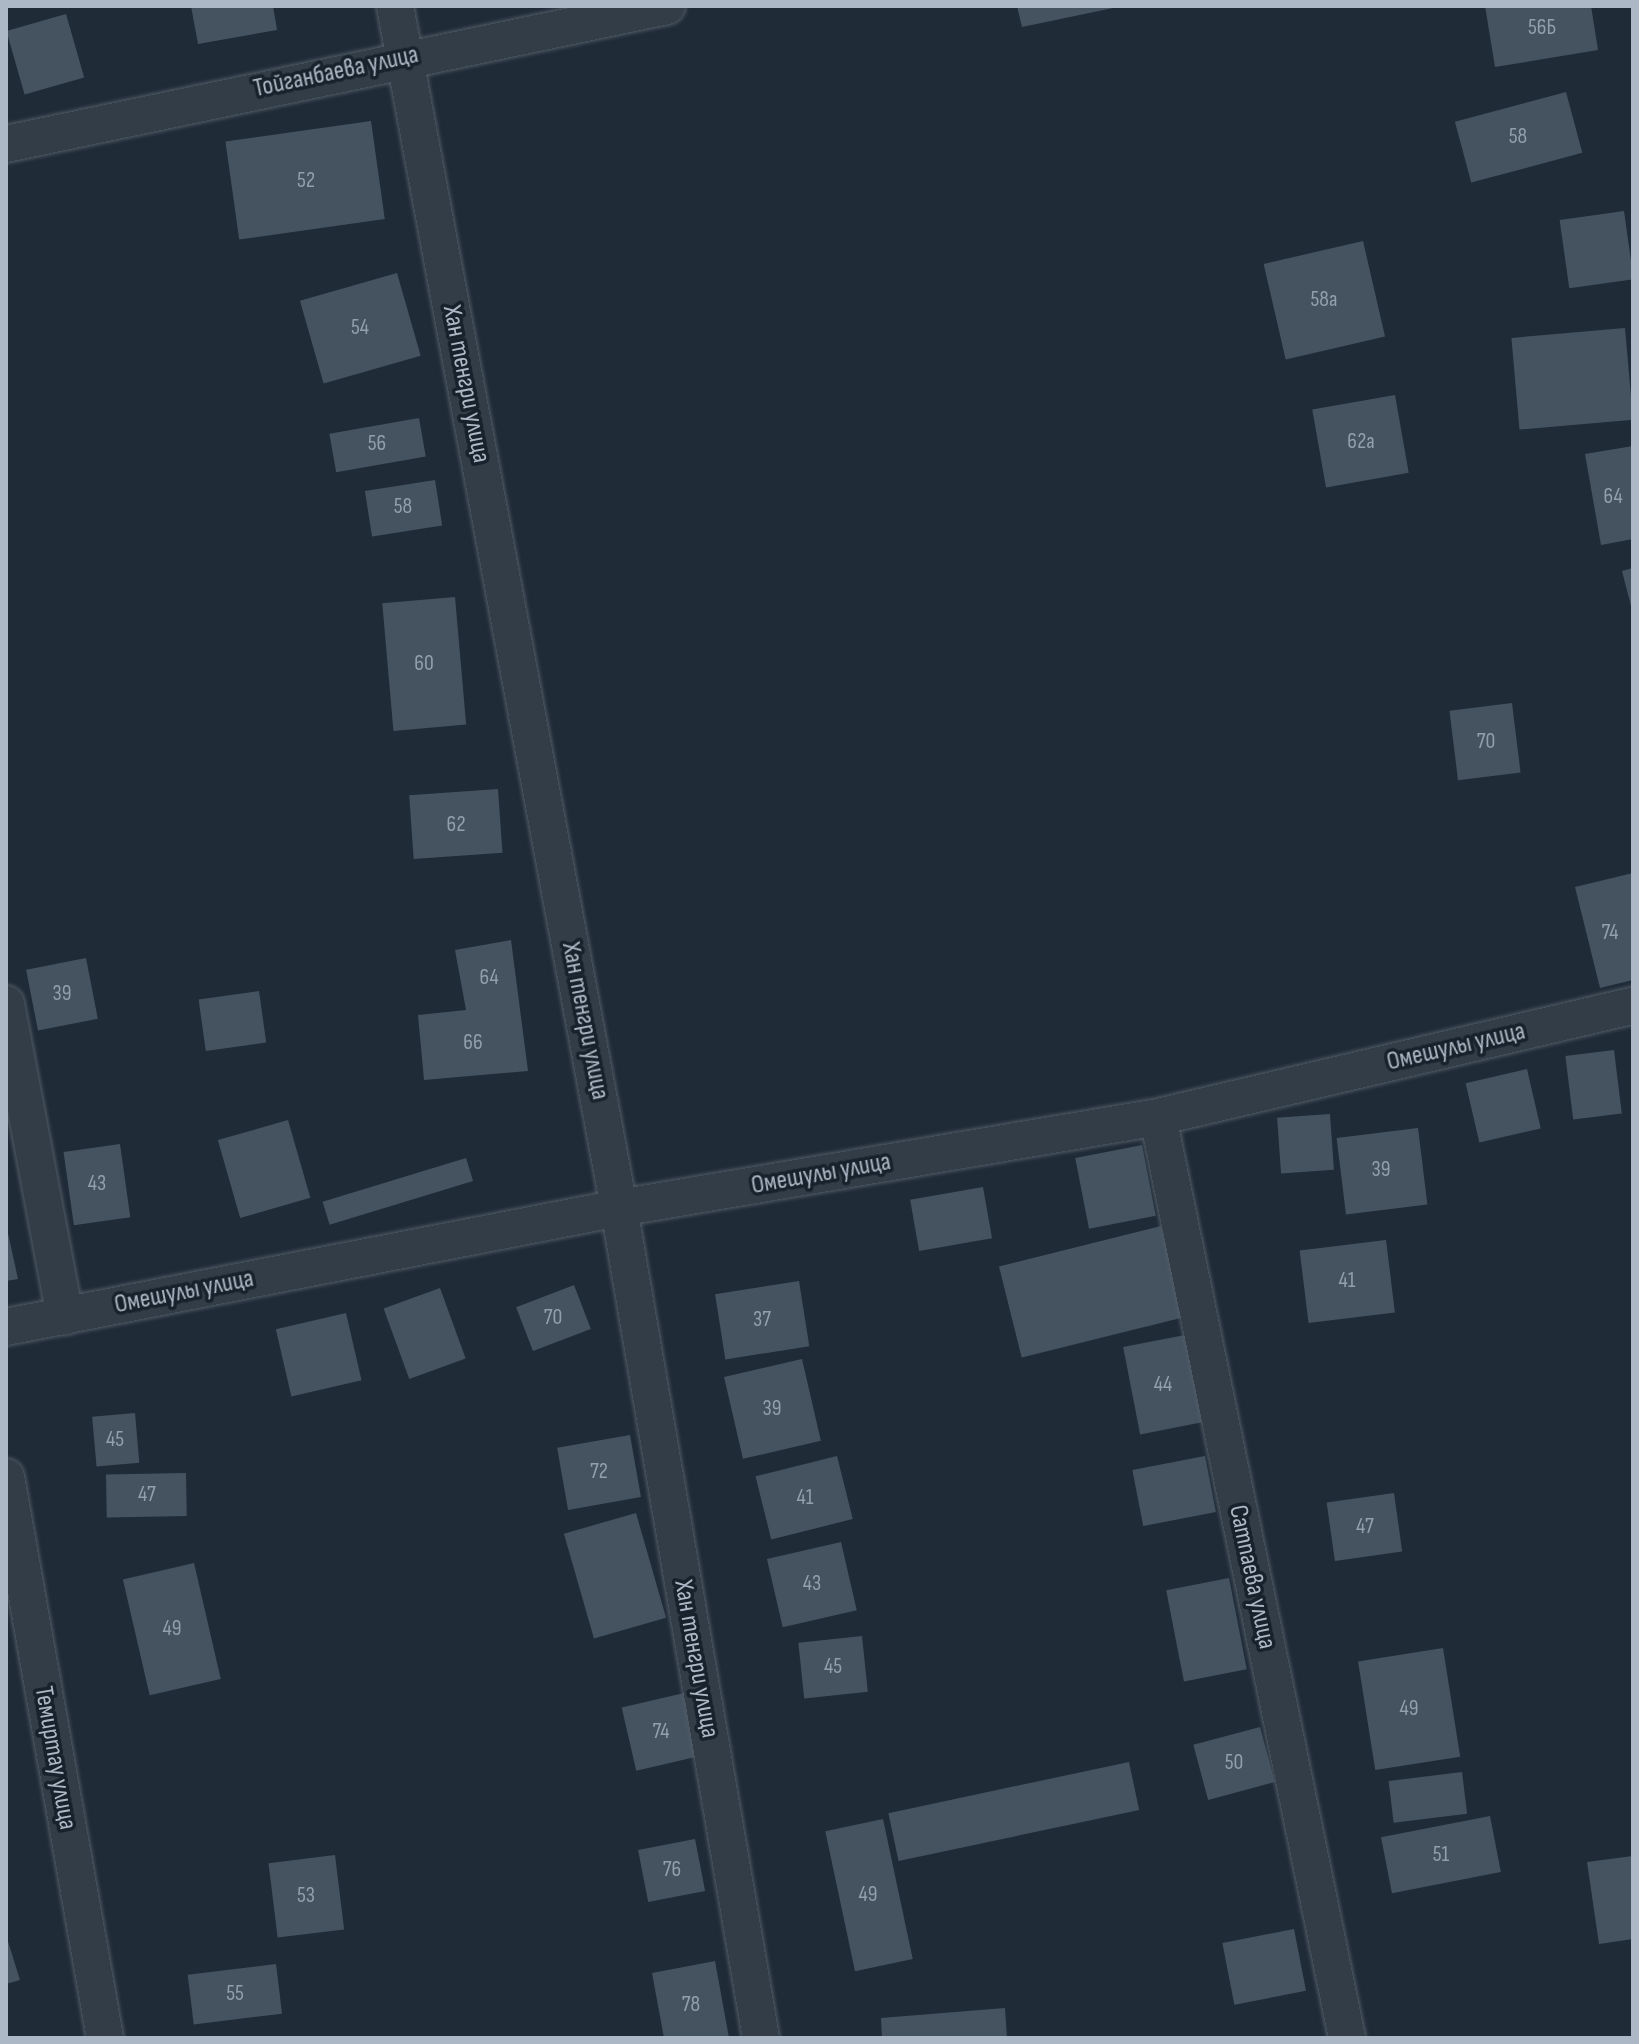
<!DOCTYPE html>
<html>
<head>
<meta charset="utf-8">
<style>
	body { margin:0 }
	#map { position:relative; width:1639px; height:2044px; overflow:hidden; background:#1f2b37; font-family:"Sofia Sans Condensed",sans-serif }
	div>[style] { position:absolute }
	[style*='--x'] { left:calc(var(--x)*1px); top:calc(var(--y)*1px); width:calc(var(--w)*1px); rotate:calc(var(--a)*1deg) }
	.building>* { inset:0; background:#455361; transform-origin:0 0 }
	.roads { filter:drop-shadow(0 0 2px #505b66) drop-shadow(0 0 2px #505b66) }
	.minor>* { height:36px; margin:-18px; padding:0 18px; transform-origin:18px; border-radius:18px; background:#323d48 }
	span { translate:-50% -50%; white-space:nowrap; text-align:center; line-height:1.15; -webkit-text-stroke:7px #18222c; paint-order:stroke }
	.number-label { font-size:22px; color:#929fac }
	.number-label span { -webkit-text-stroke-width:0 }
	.street-label { font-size:26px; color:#acb8c5 }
	.frame { position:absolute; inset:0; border:8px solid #acb8c5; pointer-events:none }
</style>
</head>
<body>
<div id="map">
	<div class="building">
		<i style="clip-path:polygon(191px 6px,273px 6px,277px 30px,198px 44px)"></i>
		<i style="clip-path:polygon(1017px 6px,1118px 6px,1118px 7px,1022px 27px)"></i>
		<i style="clip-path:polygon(1485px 6px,1591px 6px,1598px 50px,1495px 67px)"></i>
		<i style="left:66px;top:14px;width:66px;height:62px;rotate:74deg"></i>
		<i style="left:1566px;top:92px;width:63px;height:115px;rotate:75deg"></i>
		<i style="left:371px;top:121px;width:99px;height:147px;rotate:82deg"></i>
		<i style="left:1624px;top:211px;width:69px;height:65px;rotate:82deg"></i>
		<i style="left:1363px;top:241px;width:98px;height:102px;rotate:77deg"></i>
		<i style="left:397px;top:273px;width:86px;height:101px;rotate:74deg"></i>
		<i style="left:1625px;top:328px;width:92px;height:114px;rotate:85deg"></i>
		<i style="left:1395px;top:395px;width:79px;height:84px;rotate:80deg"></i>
		<i style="left:419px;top:418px;width:39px;height:91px;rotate:80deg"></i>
		<i style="clip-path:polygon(1633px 446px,1633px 539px,1601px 545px,1585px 454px)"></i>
		<i style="left:435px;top:480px;width:46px;height:71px;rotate:81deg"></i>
		<i style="clip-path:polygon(1633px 568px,1633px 610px,1632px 610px,1622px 571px)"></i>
		<i style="left:455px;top:597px;width:128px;height:73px;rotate:85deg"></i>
		<i style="left:1512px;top:703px;width:70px;height:63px;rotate:83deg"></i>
		<i style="left:498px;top:789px;width:64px;height:89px;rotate:86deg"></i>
		<i style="clip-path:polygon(1633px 873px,1633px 980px,1600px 988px,1575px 887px)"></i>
		<i style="clip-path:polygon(511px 940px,528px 1071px,424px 1080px,418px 1015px,466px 1010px,455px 950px)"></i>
		<i style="left:86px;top:958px;width:62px;height:61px;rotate:79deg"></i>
		<i style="left:259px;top:991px;width:52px;height:61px;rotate:82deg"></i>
		<i style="left:1614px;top:1050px;width:64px;height:49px;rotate:83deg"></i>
		<i style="left:1527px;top:1069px;width:61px;height:63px;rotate:77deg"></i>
		<i style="left:1330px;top:1114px;width:56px;height:53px;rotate:86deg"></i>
		<i style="left:288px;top:1120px;width:81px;height:73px;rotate:74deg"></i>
		<i style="left:1418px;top:1128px;width:77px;height:82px;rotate:83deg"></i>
		<i style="left:120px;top:1144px;width:74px;height:57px;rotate:82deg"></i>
		<i style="left:1142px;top:1145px;width:72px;height:68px;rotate:79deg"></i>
		<i style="left:466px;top:1158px;width:24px;height:150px;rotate:73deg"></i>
		<i style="left:983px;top:1187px;width:52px;height:74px;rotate:80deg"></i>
		<i style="clip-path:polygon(6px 1224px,18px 1279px,6px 1281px)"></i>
		<i style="left:1161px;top:1226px;width:94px;height:167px;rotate:76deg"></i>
		<i style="left:1386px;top:1240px;width:73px;height:87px;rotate:83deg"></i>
		<i style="left:799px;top:1281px;width:66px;height:85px;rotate:81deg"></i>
		<i style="left:574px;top:1285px;width:47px;height:62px;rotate:69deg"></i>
		<i style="left:440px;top:1288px;width:75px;height:60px;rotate:70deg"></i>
		<i style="left:346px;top:1313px;width:69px;height:72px;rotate:77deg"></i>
		<i style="left:1185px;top:1335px;width:89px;height:63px;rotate:79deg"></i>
		<i style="left:802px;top:1359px;width:84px;height:80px;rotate:77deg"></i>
		<i style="left:135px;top:1413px;width:50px;height:43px;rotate:85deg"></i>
		<i style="left:630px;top:1435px;width:63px;height:74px;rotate:80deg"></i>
		<i style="left:837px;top:1456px;width:65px;height:84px;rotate:76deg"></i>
		<i style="left:1205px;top:1456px;width:57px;height:74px;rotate:79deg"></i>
		<i style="left:186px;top:1473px;width:43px;height:80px;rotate:89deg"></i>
		<i style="left:1394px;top:1493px;width:59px;height:68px;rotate:82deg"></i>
		<i style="left:636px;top:1513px;width:109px;height:75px;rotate:74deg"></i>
		<i style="left:841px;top:1542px;width:70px;height:76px;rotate:77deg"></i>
		<i style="left:194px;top:1563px;width:119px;height:73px;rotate:77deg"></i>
		<i style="left:1229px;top:1578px;width:93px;height:64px;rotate:79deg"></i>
		<i style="left:862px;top:1636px;width:56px;height:64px;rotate:84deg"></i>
		<i style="left:1443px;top:1648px;width:110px;height:86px;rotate:81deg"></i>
		<i style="left:684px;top:1693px;width:65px;height:64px;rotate:77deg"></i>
		<i style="left:1260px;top:1727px;width:57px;height:69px;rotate:75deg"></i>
		<i style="left:1129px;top:1762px;width:49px;height:246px;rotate:78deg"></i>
		<i style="left:1462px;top:1772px;width:42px;height:74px;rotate:83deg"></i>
		<i style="left:1490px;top:1816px;width:57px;height:111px;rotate:79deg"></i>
		<i style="left:883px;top:1819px;width:143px;height:59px;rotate:78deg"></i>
		<i style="left:695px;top:1839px;width:53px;height:58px;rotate:79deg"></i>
		<i style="left:335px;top:1855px;width:75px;height:67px;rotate:83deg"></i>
		<i style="clip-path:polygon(1633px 1856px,1633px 1939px,1599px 1944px,1587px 1862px)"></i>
		<i style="left:1294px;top:1929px;width:63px;height:73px;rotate:79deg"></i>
		<i style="clip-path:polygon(6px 1935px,20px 1980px,6px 1984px)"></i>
		<i style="clip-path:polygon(715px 1961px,729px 2038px,664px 2038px,652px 1973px)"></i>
		<i style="left:276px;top:1964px;width:50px;height:89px;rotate:83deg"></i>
		<i style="clip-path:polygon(1005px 2008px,1007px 2038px,882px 2038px,881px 2018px)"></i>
	</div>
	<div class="roads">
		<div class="minor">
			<i style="--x:395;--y:6;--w:1223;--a:79.44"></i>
			<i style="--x:619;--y:1208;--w:842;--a:80.29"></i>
			<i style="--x:6;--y:144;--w:675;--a:-11.79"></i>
			<i style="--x:6;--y:1004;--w:318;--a:79.3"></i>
			<i style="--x:1158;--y:1117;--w:940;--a:78.4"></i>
			<i style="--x:6;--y:1327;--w:624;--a:-10.99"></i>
			<i style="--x:619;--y:1208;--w:547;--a:-9.58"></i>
			<i style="--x:1158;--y:1117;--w:488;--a:-13.2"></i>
			<i style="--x:6;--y:1477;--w:570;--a:79.99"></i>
		</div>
	</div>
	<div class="number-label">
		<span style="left:1542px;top:28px">56Б</span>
		<span style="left:1518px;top:137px">58</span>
		<span style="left:306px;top:181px">52</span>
		<span style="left:1324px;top:300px">58а</span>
		<span style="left:360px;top:328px">54</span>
		<span style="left:1361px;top:442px">62а</span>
		<span style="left:377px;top:444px">56</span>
		<span style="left:1613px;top:497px">64</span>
		<span style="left:403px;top:507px">58</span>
		<span style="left:424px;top:664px">60</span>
		<span style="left:1486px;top:742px">70</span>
		<span style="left:456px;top:825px">62</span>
		<span style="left:1610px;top:933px">74</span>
		<span style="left:489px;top:978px">64</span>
		<span style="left:62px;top:994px">39</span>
		<span style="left:473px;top:1043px">66</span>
		<span style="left:1381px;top:1170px">39</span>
		<span style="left:97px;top:1184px">43</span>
		<span style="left:1347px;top:1281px">41</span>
		<span style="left:553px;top:1318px">70</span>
		<span style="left:762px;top:1320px">37</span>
		<span style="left:1163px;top:1385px">44</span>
		<span style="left:772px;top:1409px">39</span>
		<span style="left:115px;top:1440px">45</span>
		<span style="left:599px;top:1472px">72</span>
		<span style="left:147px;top:1495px">47</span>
		<span style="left:805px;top:1498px">41</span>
		<span style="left:1365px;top:1527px">47</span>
		<span style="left:812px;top:1584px">43</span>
		<span style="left:172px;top:1629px">49</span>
		<span style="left:833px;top:1667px">45</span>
		<span style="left:1409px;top:1709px">49</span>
		<span style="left:661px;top:1732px">74</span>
		<span style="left:1234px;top:1763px">50</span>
		<span style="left:1441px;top:1855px">51</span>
		<span style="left:672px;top:1870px">76</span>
		<span style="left:868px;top:1895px">49</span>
		<span style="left:306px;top:1896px">53</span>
		<span style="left:235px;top:1994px">55</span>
		<span style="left:691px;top:2005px">78</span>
	</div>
	<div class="street-label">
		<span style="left:336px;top:72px;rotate:-12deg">Тойганбаева улица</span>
		<span style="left:466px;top:384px;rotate:79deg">Хан тенгри улица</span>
		<span style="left:585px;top:1021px;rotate:79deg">Хан тенгри улица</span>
		<span style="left:1456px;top:1047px;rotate:-13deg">Омешулы улица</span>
		<span style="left:821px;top:1174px;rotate:-10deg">Омешулы улица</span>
		<span style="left:184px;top:1292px;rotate:-11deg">Омешулы улица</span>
		<span style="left:1252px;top:1577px;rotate:78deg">Сатпаева улица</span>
		<span style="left:696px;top:1659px;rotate:80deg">Хан тенгри улица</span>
		<span style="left:55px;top:1758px;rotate:80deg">Темиртау улица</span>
	</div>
	<div class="frame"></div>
</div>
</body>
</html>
